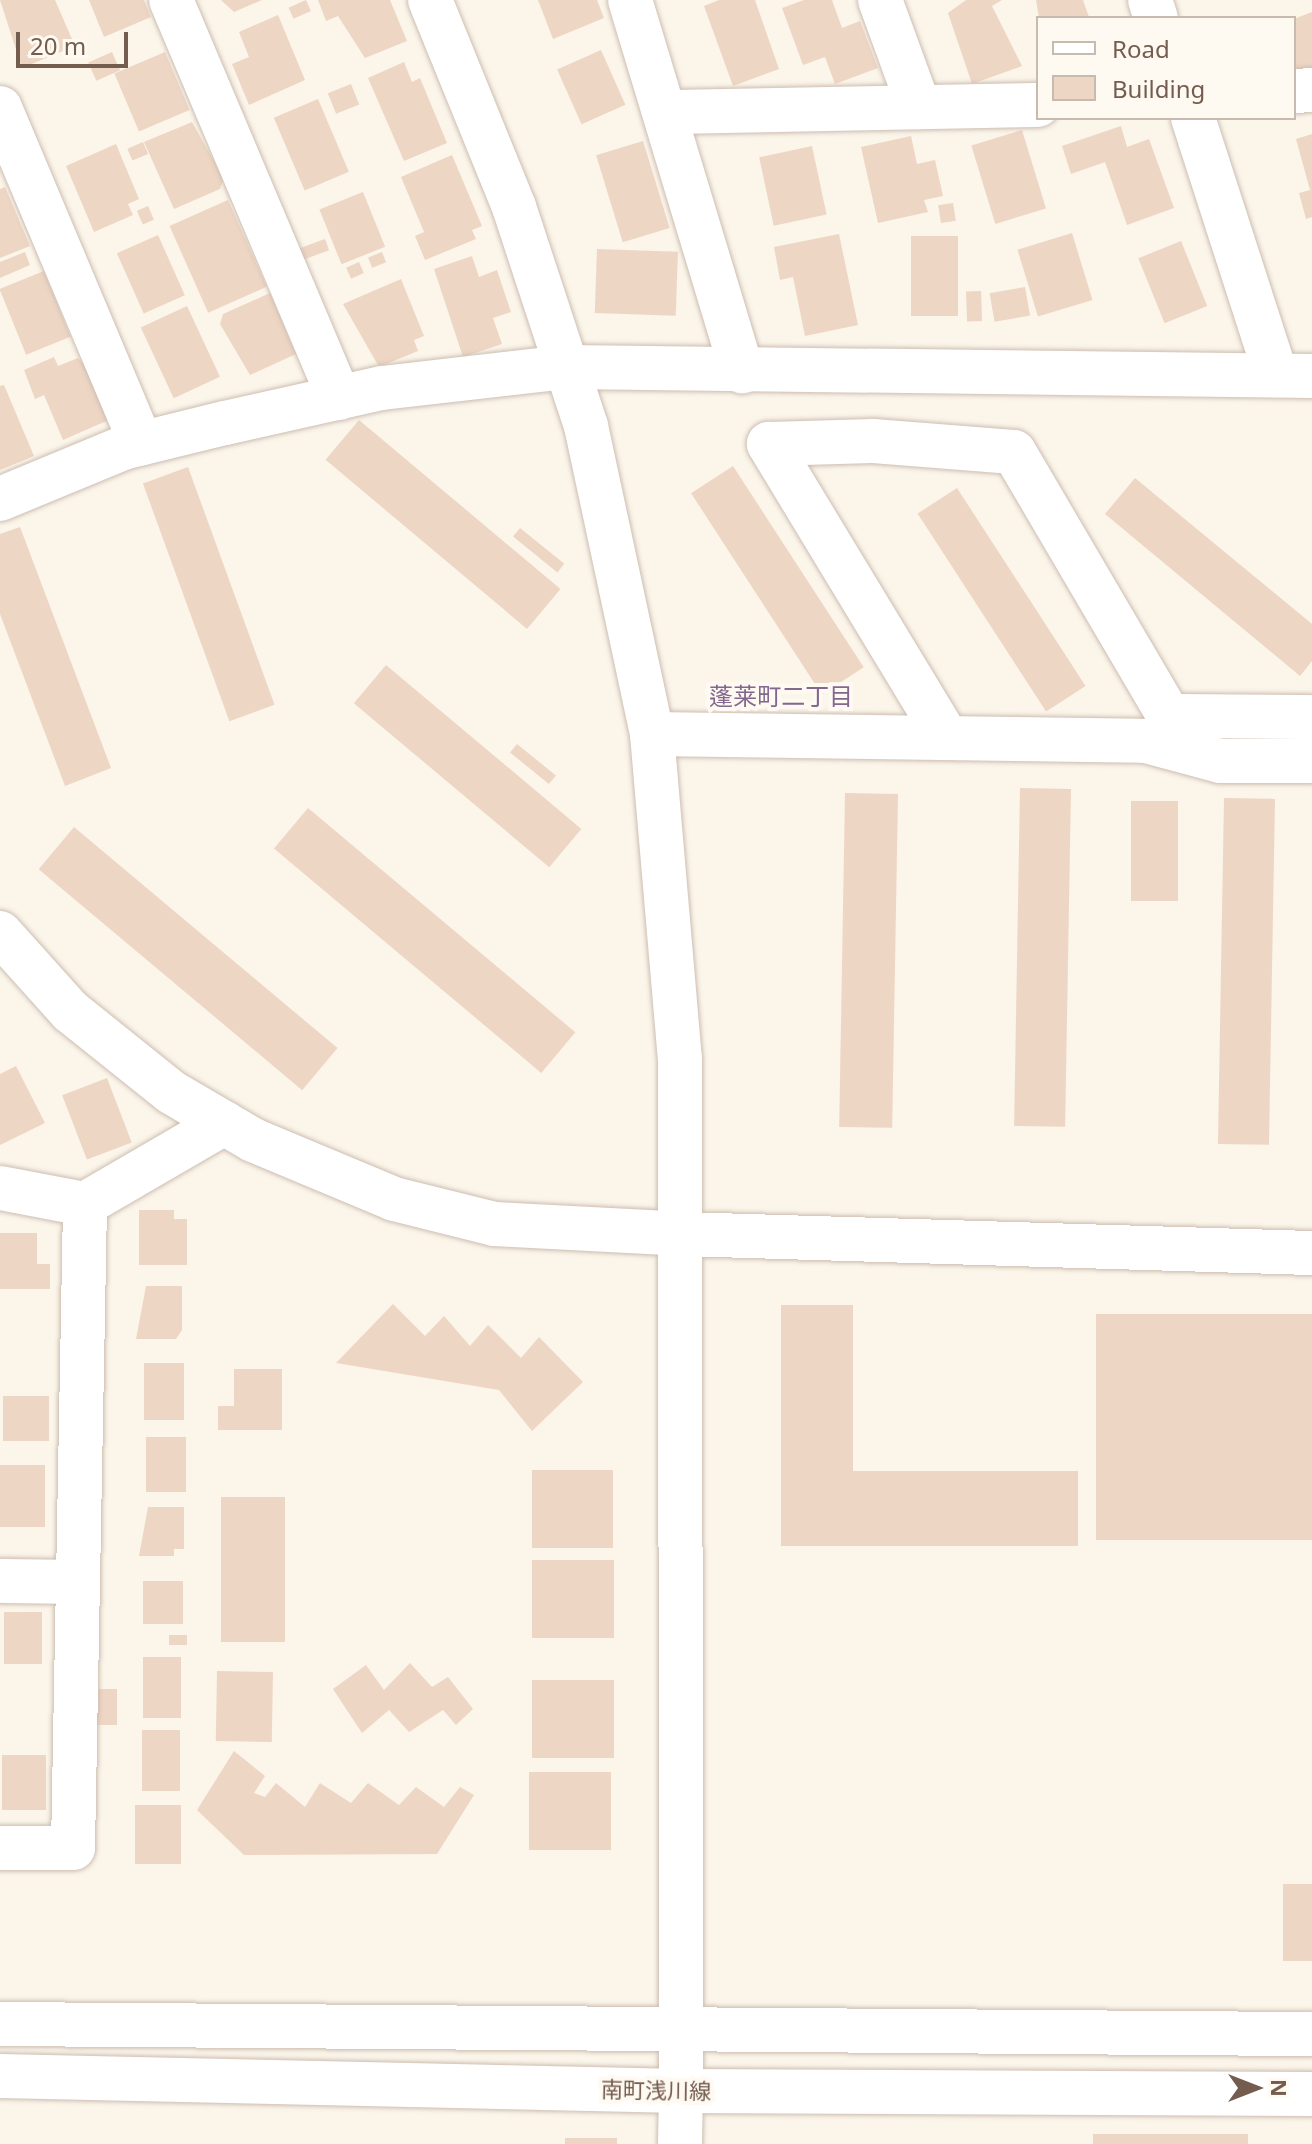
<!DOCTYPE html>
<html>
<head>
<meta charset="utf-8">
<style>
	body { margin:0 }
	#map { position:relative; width:1312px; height:2144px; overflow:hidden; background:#fbf5ea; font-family:"Noto Sans","Noto Sans JP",sans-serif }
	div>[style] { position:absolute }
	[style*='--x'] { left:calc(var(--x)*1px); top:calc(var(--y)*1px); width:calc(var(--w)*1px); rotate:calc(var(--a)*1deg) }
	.building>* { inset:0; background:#eed6c4; transform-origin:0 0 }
	.roads { filter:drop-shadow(0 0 2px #cdbdb1) drop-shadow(0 0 2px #cdbdb1) }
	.street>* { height:44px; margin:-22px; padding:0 22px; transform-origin:22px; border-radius:22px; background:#fff }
	.secondary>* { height:44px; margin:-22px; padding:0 22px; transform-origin:22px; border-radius:22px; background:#fff }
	span { translate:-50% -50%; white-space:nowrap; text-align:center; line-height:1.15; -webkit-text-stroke:8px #fef9f1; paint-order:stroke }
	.street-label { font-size:22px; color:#745d4f }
	.neighbourhood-label { font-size:24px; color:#83678f }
	.legend { position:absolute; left:1036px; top:16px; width:260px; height:104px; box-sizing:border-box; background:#fef9f1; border:2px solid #c7bbb0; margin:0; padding:10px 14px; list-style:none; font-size:24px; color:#745d4f }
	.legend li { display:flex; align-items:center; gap:16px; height:40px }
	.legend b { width:40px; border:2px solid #c7bbb0 }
	.north { position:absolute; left:1216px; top:2048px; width:80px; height:80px; -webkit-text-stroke:6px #fef9f1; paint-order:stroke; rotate:90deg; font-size:22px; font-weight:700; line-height:32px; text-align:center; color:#745d4f }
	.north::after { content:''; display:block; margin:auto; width:28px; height:36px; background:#745d4f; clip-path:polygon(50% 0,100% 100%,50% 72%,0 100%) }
	.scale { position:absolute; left:16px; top:32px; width:112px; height:36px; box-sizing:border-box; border:4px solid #745d4f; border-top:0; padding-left:10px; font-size:24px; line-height:28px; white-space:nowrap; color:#745d4f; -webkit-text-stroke:6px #fef9f1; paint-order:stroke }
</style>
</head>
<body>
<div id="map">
	<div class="building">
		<i style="clip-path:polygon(0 0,55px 0,75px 46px,22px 68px)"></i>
		<i style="clip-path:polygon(89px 0,144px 0,151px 17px,104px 37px)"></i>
		<i style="clip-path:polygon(221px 0,262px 0,234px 12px)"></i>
		<i style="left:306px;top:0;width:12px;height:19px;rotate:66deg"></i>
		<i style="clip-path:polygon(318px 0,390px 0,407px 41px,365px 58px,338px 16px,326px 21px)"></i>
		<i style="clip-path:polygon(538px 0,597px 0,604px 18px,553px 39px)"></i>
		<i style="clip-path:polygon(719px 0,755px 0,779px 69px,733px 86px,704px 6px)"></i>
		<i style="clip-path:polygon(804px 0,832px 0,842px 28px,860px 21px,878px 68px,835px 84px,825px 57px,803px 65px,782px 8px)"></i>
		<i style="clip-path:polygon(966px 0,1002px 0,992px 6px,1022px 66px,972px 84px,948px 13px)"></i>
		<i style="clip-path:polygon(1036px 0,1083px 0,1089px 17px,1102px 18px,1039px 18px)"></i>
		<i style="clip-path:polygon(1312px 12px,1312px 67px,1296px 73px,1294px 19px)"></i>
		<i style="clip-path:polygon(278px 15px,305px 80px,249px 105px,232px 64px,249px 57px,239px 32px)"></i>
		<i style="left:601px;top:50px;width:60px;height:48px;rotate:66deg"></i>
		<i style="left:112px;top:52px;width:20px;height:26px;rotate:66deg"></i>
		<i style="left:165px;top:52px;width:63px;height:55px;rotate:67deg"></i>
		<i style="clip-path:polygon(404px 62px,412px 82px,420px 78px,447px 143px,404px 161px,368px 78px)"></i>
		<i style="left:351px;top:84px;width:22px;height:25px;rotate:68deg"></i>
		<i style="left:318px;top:99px;width:79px;height:48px;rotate:67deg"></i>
		<i style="clip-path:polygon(192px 122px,224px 179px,220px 189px,174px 209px,144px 142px)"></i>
		<i style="clip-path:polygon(1121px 126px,1127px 147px,1149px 139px,1174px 208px,1127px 225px,1105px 162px,1071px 174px,1062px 146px)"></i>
		<i style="left:1022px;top:130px;width:82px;height:53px;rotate:73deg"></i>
		<i style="clip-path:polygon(1312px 134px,1312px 217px,1306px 219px,1299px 193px,1310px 190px,1296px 139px)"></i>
		<i style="clip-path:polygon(911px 136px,917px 164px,935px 160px,943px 196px,924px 200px,928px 212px,878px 223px,861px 147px)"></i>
		<i style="left:643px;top:141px;width:91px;height:49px;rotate:73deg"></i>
		<i style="left:143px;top:142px;width:13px;height:17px;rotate:67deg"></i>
		<i style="clip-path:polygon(116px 144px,139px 199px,128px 204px,133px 215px,94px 232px,66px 166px)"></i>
		<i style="left:812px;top:146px;width:70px;height:54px;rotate:78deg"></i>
		<i style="clip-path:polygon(452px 155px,482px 226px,472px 230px,476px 239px,425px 260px,415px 236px,424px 232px,401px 177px)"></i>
		<i style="clip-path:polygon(5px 187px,30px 246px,0 258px,0 189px)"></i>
		<i style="left:363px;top:192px;width:59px;height:47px;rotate:68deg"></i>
		<i style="left:228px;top:200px;width:95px;height:64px;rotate:66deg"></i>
		<i style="left:953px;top:203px;width:18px;height:15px;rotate:81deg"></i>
		<i style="left:148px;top:206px;width:15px;height:12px;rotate:67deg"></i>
		<i style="left:1072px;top:233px;width:70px;height:57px;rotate:73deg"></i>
		<i style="clip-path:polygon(839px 234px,858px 325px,805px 336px,793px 277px,780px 280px,774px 247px)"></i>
		<i style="left:158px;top:235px;width:66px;height:45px;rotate:66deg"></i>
		<i style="left:911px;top:236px;width:47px;height:80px"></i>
		<i style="left:325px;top:239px;width:12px;height:29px;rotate:70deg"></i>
		<i style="left:1181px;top:241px;width:70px;height:46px;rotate:68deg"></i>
		<i style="left:597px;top:249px;width:81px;height:64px;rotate:2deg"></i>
		<i style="clip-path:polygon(25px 252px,30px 265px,0 278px,0 262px)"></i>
		<i style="left:382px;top:252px;width:11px;height:15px;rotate:68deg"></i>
		<i style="clip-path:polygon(472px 256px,479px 277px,497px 270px,511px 312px,493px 318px,502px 344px,463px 357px,434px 269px)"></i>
		<i style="left:359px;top:262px;width:12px;height:14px;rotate:66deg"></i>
		<i style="left:44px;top:271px;width:71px;height:48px;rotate:68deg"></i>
		<i style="clip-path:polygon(401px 279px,424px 336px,414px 340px,418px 351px,379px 367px,343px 304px)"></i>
		<i style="left:1025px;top:287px;width:29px;height:36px;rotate:80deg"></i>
		<i style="left:981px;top:291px;width:30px;height:15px;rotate:88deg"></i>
		<i style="clip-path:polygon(270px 293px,296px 354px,250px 375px,220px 324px,223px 314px)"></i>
		<i style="left:187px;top:306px;width:78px;height:51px;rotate:65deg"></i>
		<i style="clip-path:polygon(54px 357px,58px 366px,78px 358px,90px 370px,111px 419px,63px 440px,44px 395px,35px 399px,24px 370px)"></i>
		<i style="clip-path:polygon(4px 385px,34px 456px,0 470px,0 386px)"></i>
		<i style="left:359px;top:420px;width:263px;height:52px;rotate:40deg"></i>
		<i style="left:733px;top:466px;width:240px;height:50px;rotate:57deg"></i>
		<i style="left:188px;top:467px;width:253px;height:48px;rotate:70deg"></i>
		<i style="clip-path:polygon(1135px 478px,1312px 624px,1312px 661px,1300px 676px,1105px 514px)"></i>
		<i style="left:957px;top:488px;width:236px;height:47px;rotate:57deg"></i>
		<i style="clip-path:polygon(20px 527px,111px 768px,65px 786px,0 614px,0 534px)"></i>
		<i style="left:520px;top:528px;width:57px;height:11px;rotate:39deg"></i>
		<i style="left:386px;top:665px;width:255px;height:50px;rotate:40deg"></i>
		<i style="left:517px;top:744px;width:50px;height:11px;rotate:39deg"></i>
		<i style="left:1020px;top:788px;width:51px;height:338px;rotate:1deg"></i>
		<i style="left:845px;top:793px;width:53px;height:334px;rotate:1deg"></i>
		<i style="left:1224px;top:798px;width:51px;height:346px;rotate:1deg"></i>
		<i style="left:1131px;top:801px;width:47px;height:100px"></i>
		<i style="left:308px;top:808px;width:349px;height:53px;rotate:40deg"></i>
		<i style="left:74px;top:827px;width:344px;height:55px;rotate:40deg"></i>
		<i style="clip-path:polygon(16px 1066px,45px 1123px,0 1145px,0 1074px)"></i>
		<i style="left:107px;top:1078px;width:69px;height:48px;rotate:69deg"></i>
		<i style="clip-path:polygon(139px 1210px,174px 1210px,174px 1219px,187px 1219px,187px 1265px,139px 1265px)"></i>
		<i style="clip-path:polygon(0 1233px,37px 1233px,37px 1264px,50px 1264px,50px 1289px,0 1289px)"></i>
		<i style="clip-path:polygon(146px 1286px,182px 1286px,182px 1330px,176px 1339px,136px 1339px)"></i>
		<i style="clip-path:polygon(393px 1304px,425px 1336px,444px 1316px,470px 1346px,488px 1325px,521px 1358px,539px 1337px,583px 1382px,532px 1431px,499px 1390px,336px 1363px)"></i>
		<i style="clip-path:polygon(781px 1305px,853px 1305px,853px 1471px,1078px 1471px,1078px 1546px,781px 1546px)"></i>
		<i style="left:1096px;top:1314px;width:216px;height:226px"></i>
		<i style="left:144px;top:1363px;width:40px;height:57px"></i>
		<i style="clip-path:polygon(234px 1369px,282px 1369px,282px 1430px,218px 1430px,218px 1406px,234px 1406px)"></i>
		<i style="left:3px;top:1396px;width:46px;height:45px"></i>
		<i style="left:146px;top:1437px;width:40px;height:55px"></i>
		<i style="left:0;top:1465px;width:45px;height:62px"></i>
		<i style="left:532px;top:1470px;width:81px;height:78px"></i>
		<i style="left:285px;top:1497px;width:145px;height:64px;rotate:90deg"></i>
		<i style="clip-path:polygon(148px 1507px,184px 1507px,184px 1549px,174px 1549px,174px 1556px,139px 1556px)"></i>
		<i style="left:532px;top:1560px;width:82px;height:78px"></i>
		<i style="left:143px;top:1581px;width:40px;height:43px"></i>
		<i style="left:4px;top:1612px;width:38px;height:52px"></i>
		<i style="left:169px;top:1635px;width:18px;height:10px"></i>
		<i style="left:143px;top:1657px;width:38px;height:61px"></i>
		<i style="clip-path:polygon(410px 1663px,432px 1687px,448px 1677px,473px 1709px,456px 1725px,443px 1710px,409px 1732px,389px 1710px,362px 1733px,333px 1689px,366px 1665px,384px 1690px)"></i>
		<i style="left:217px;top:1671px;width:56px;height:70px;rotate:1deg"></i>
		<i style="left:532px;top:1680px;width:82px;height:78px"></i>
		<i style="left:91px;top:1689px;width:26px;height:36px"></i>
		<i style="left:142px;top:1730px;width:38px;height:61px"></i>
		<i style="clip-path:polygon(234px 1751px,265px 1776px,254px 1793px,265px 1797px,276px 1783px,305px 1807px,320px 1783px,351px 1803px,368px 1783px,399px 1805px,416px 1787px,444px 1807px,460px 1787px,474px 1795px,437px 1854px,244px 1855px,197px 1810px)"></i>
		<i style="left:2px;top:1755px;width:44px;height:55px"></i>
		<i style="left:529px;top:1772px;width:82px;height:78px"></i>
		<i style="left:135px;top:1805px;width:46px;height:59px"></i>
		<i style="left:1283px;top:1884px;width:29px;height:77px"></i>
		<i style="left:1093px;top:2134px;width:155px;height:10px"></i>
		<i style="left:565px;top:2138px;width:52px;height:6px"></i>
	</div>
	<div class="roads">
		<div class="street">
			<i style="--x:171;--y:0;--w:432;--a:67.1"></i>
			<i style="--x:430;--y:0;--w:223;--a:67.9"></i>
			<i style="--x:514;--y:207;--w:231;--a:71.8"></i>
			<i style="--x:586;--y:426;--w:315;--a:77.9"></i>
			<i style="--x:652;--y:734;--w:325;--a:85.1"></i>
			<i style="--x:680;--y:1058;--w:1033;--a:89.94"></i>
			<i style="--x:630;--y:0;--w:388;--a:73.2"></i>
			<i style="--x:880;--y:0;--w:114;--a:70"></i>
			<i style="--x:1150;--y:0;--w:19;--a:72"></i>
			<i style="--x:1294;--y:91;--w:18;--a:-3"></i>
			<i style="--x:0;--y:108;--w:364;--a:67.2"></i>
			<i style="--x:670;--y:112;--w:368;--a:-1.1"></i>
			<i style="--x:1193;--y:118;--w:270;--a:72.1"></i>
			<i style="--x:0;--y:499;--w:133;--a:-22.5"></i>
			<i style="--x:123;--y:448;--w:105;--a:-13.8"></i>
			<i style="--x:225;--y:423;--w:161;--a:-12.6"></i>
			<i style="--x:382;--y:388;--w:186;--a:-6.5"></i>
			<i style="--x:1169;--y:716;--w:143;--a:0.4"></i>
			<i style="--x:652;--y:734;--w:494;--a:0.8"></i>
			<i style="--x:1146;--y:741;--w:77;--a:15.1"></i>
			<i style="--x:1220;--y:761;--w:92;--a:0"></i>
			<i style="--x:947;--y:738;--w:344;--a:-121.2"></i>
			<i style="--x:769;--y:444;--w:104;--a:-1.7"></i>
			<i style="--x:873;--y:441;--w:141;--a:4.5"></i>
			<i style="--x:1014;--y:452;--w:306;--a:59.6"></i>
			<i style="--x:1169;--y:716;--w:30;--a:96"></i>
			<i style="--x:0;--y:933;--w:105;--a:48.1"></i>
			<i style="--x:70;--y:1011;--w:129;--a:38.7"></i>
			<i style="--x:171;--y:1092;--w:95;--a:30.3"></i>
			<i style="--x:253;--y:1140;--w:153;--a:22.7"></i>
			<i style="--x:394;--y:1199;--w:103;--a:14"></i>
			<i style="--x:494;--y:1224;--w:188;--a:3"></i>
			<i style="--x:0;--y:1188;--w:86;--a:10.7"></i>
			<i style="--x:0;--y:1581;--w:74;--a:0.8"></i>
			<i style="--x:0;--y:1848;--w:73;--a:0"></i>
			<i style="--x:73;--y:1848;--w:644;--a:-88.93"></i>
			<i style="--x:85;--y:1204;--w:161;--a:-30.2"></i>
		</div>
		<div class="secondary">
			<i style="--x:567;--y:367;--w:745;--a:0.69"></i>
			<i style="--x:682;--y:1234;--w:630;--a:1.73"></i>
			<i style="--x:0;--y:2024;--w:1312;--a:0.44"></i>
			<i style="--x:0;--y:2076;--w:681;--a:1.26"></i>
			<i style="--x:681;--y:2091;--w:631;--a:0.27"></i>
			<i style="--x:680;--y:2144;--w:53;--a:-88.9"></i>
		</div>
	</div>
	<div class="street-label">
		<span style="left:656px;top:2090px;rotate:1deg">南町浅川線</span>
	</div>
	<div class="neighbourhood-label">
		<span style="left:781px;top:696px">蓬莱町二丁目</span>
	</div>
	<ul class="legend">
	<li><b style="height:10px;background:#fff"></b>Road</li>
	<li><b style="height:22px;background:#eed6c4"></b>Building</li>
	</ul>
	<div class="north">N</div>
	<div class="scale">20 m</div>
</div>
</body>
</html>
